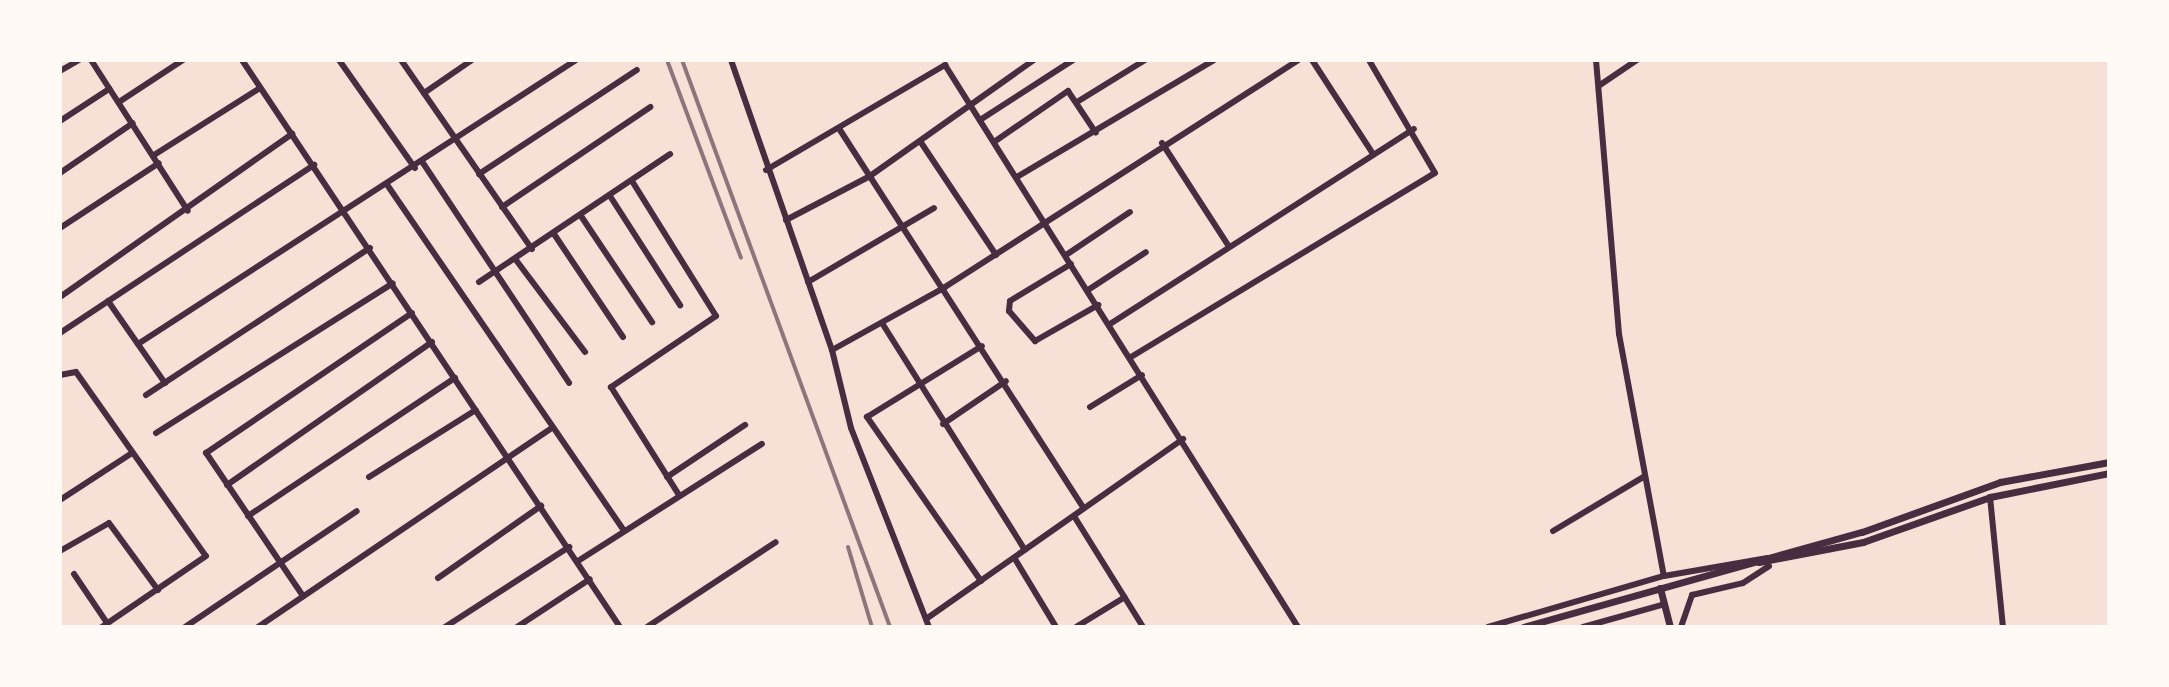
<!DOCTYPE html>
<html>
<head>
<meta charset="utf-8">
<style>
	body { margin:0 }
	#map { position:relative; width:2169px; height:687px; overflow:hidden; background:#f7e1d7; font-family:"Libre Baskerville",serif }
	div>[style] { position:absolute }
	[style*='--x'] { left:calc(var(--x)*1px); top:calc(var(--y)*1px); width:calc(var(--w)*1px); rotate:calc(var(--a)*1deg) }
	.minor>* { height:6px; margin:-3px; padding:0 3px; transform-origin:3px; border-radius:3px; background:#4a2c40 }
	.tertiary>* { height:7px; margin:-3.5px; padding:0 3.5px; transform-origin:3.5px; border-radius:3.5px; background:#4a2c40 }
	.rail>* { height:4px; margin:-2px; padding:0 2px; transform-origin:2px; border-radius:2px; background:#8f747c }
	span { translate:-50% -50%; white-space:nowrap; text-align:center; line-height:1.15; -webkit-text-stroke:8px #fffaf5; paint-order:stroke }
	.frame { position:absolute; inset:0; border:62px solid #fffaf5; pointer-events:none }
</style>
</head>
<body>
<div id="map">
	<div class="minor">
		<i style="--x:91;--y:60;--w:179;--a:57.3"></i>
		<i style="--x:242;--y:60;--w:681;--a:56.31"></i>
		<i style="--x:339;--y:60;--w:132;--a:54.9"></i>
		<i style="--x:401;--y:60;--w:230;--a:55.3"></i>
		<i style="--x:731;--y:60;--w:307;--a:70.8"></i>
		<i style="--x:832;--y:350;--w:80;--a:76.3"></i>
		<i style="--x:851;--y:428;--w:214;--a:68.6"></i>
		<i style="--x:1312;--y:60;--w:112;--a:57"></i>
		<i style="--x:1596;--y:60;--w:275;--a:85.2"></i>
		<i style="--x:1619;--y:334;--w:246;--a:79.5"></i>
		<i style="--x:60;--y:71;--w:22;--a:-30"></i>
		<i style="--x:1600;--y:85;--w:45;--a:-34"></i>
		<i style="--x:424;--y:93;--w:58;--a:-34.5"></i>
		<i style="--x:119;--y:102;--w:77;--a:-33.3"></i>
		<i style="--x:1077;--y:102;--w:80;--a:-31.7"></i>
		<i style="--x:980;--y:120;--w:111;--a:-32.8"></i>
		<i style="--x:60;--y:121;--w:59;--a:-33.1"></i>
		<i style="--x:840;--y:130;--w:450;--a:57.2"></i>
		<i style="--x:920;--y:141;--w:137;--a:56.3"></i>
		<i style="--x:994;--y:142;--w:90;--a:-34.6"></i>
		<i style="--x:1068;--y:91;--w:50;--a:56.3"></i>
		<i style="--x:1162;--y:143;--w:121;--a:57.1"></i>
		<i style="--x:154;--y:155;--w:125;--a:-32.3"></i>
		<i style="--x:423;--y:163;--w:264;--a:56.4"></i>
		<i style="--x:766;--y:170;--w:208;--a:-30.4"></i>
		<i style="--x:945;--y:65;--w:664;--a:57.87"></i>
		<i style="--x:60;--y:173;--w:88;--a:-34.4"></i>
		<i style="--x:479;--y:174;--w:189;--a:-33.4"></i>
		<i style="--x:1017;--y:177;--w:229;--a:-30.7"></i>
		<i style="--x:632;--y:181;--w:159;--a:58.1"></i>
		<i style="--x:716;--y:316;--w:127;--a:145.9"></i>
		<i style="--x:611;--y:387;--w:128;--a:57.8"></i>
		<i style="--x:388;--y:186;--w:416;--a:55.6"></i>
		<i style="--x:610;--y:196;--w:130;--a:57.3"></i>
		<i style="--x:502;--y:207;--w:179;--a:-34"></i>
		<i style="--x:581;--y:216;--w:128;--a:56.2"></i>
		<i style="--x:786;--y:220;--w:95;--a:-27.6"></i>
		<i style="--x:870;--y:176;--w:201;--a:-35.3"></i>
		<i style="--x:60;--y:228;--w:118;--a:-33.3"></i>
		<i style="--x:554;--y:234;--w:124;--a:56.2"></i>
		<i style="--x:1066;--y:255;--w:77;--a:-33.9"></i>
		<i style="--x:516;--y:260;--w:115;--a:53.1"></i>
		<i style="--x:1071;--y:264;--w:71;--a:148.8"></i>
		<i style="--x:1010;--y:301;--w:10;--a:96"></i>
		<i style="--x:1009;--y:311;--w:40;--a:49"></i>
		<i style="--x:1035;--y:341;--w:73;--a:-29.7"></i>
		<i style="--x:479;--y:282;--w:230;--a:-33.8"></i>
		<i style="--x:808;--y:282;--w:146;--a:-30.4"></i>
		<i style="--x:1088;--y:290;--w:69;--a:-33.2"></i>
		<i style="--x:60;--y:297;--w:284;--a:-35.1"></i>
		<i style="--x:108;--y:301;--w:100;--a:55.2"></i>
		<i style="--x:882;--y:323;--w:268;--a:57.8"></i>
		<i style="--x:1110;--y:324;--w:361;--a:-32.7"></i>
		<i style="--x:60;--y:333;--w:305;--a:-33.5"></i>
		<i style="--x:138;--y:344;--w:522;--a:-32.96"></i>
		<i style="--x:832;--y:350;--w:129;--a:-29.1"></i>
		<i style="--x:945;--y:287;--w:420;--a:-32.7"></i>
		<i style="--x:1131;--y:357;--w:355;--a:-31.2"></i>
		<i style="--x:1435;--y:173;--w:131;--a:-120.3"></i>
		<i style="--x:60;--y:375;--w:16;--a:-11"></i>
		<i style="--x:76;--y:372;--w:225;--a:54.8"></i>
		<i style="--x:206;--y:556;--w:126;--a:145.7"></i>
		<i style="--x:146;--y:395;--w:268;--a:-33.3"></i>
		<i style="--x:1090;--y:407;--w:61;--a:-31.6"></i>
		<i style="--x:943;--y:424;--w:76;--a:-34.3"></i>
		<i style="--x:156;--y:433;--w:280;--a:-32.3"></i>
		<i style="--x:369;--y:477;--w:126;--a:-32.1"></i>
		<i style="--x:667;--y:477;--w:94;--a:-33.7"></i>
		<i style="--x:227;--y:485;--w:250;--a:-34.9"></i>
		<i style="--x:1990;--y:497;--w:131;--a:84.3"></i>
		<i style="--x:60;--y:500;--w:86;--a:-33.1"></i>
		<i style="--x:248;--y:516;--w:249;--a:-33.7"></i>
		<i style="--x:1074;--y:516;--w:131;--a:58.1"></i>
		<i style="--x:1553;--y:531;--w:107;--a:-30.9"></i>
		<i style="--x:60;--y:551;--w:56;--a:-29.7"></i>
		<i style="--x:109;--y:523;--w:83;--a:53.8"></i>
		<i style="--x:1015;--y:559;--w:79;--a:58.9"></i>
		<i style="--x:578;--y:561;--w:218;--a:-32.5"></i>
		<i style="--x:74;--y:574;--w:59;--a:56"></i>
		<i style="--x:438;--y:578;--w:126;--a:-35"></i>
		<i style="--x:981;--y:581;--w:200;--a:-124.8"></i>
		<i style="--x:867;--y:417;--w:135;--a:-31.7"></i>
		<i style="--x:303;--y:596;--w:173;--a:-124.1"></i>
		<i style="--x:206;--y:453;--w:249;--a:-34.2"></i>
		<i style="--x:926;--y:619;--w:314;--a:-35"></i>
		<i style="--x:185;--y:627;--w:207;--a:-34"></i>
		<i style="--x:258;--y:627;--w:353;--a:-34.1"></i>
		<i style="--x:445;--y:627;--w:148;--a:-32.8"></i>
		<i style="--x:517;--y:627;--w:87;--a:-33.3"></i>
		<i style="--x:647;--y:627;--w:154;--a:-33.4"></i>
		<i style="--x:1076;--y:627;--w:57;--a:-31.5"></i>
		<i style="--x:1488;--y:627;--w:183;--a:-16.2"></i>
		<i style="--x:1664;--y:576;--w:105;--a:-9.9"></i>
		<i style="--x:1583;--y:627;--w:82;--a:-15.6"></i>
		<i style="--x:1681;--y:627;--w:34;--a:-71"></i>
		<i style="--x:1692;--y:595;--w:52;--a:-13.2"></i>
		<i style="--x:1743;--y:583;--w:31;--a:-33"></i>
	</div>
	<div class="tertiary">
		<i style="--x:1759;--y:562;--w:106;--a:-10.9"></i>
		<i style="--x:1863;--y:542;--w:135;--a:-19.5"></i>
		<i style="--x:1990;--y:497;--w:121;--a:-11.4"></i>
		<i style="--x:1660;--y:588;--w:40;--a:75.6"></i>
		<i style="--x:1523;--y:627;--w:352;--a:-15.7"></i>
		<i style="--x:1862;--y:532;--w:147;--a:-19.9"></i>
		<i style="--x:2000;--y:482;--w:111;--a:-10.4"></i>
	</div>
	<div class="rail">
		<i style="--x:667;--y:60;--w:211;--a:69.5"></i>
		<i style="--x:682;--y:60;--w:604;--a:69.85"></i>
		<i style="--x:848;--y:547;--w:84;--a:73.3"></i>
	</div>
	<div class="frame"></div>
</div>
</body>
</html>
